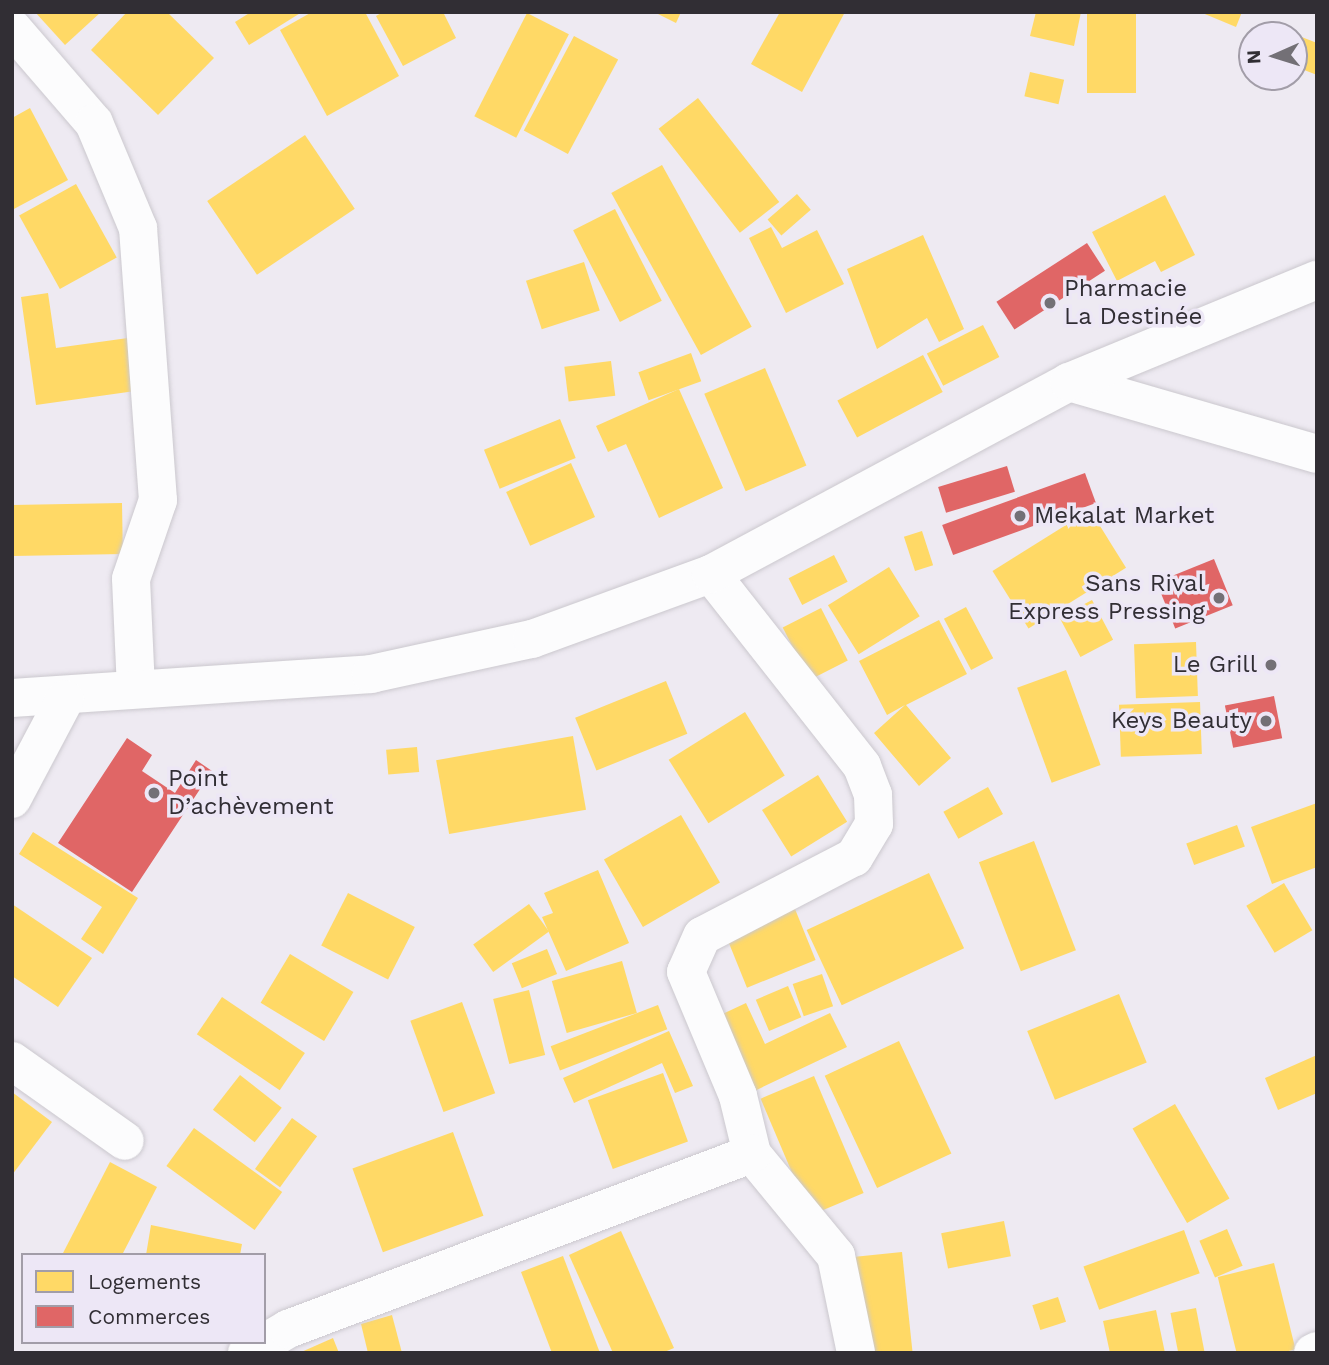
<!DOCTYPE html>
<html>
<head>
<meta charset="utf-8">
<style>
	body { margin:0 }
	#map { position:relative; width:1329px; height:1365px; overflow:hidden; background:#eeeaf2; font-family:"Work Sans",sans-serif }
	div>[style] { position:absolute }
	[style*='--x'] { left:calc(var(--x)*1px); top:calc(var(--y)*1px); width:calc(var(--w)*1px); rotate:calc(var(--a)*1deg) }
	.homes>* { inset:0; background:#ffd966; transform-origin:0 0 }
	.shops>* { inset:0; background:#e06666; transform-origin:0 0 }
	.roads { filter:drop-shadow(0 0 2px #cbc8ce) drop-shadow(0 0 2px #cbc8ce) }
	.street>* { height:38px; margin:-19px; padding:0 19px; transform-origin:19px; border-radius:19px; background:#fcfcfd }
	.dots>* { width:19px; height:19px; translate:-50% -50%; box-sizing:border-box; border:4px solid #ede7f6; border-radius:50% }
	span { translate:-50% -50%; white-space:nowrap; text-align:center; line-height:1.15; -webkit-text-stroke:7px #ede7f6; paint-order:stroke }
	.poi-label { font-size:24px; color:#312e34 }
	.left { translate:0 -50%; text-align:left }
	.right { translate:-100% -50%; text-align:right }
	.frame { position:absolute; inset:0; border:14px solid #312e34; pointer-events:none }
	.legend { position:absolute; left:21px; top:1253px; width:245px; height:91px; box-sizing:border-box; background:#ede7f6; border:2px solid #a29da8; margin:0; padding:9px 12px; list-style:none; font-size:21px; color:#312e34 }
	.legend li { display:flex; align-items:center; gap:14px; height:35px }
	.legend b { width:35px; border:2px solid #a29da8 }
	.north { position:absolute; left:1238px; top:21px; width:70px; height:70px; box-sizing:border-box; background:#ede7f6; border:2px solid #a29da8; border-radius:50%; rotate:267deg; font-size:19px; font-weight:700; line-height:28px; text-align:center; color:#312e34 }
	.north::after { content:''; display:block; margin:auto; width:24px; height:32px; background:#737076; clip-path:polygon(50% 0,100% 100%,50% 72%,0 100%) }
</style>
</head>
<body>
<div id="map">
	<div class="homes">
		<i style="clip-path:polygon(35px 12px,101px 12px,65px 45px)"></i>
		<i style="clip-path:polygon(127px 12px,167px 12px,214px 58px,158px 115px,91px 50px)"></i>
		<i style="clip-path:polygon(251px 12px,302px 12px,249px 45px,235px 22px)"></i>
		<i style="clip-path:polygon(312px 12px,365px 12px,399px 76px,327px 116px,280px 30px)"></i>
		<i style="clip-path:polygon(383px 12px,443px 12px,456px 38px,403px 66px,376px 16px)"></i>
		<i style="clip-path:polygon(654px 12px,681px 12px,676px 23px)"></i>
		<i style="clip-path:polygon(780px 12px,845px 12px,802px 92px,751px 64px)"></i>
		<i style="clip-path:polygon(1036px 12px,1081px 12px,1074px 46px,1030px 36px)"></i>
		<i style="left:1087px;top:12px;width:49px;height:81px"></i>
		<i style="clip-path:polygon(1200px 12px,1242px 12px,1236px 27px)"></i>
		<i style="left:527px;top:13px;width:47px;height:116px;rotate:27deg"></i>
		<i style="clip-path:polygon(1289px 32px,1317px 43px,1317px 75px,1294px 66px)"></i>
		<i style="left:574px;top:36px;width:50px;height:107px;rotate:28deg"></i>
		<i style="left:1030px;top:72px;width:35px;height:25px;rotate:13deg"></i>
		<i style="left:698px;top:98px;width:132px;height:50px;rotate:52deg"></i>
		<i style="clip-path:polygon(30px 108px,68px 180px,12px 210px,12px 118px)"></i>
		<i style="left:305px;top:135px;width:89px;height:118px;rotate:56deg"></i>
		<i style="left:662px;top:165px;width:185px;height:58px;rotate:61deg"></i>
		<i style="left:76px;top:184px;width:84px;height:65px;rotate:61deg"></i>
		<i style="left:797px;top:194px;width:21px;height:39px;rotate:49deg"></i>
		<i style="clip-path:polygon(1165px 195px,1195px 255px,1161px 272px,1155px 261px,1117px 281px,1092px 232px)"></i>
		<i style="left:615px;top:209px;width:103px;height:47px;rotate:63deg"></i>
		<i style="clip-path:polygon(771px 227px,782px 248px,817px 230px,844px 284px,786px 313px,749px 238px)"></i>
		<i style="clip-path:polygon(923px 235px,964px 329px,939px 342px,927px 318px,877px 349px,847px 269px)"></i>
		<i style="left:584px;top:262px;width:51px;height:61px;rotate:72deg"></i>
		<i style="clip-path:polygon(48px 293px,56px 348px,128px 338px,135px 391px,36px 405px,21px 297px)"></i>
		<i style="left:983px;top:325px;width:36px;height:63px;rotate:63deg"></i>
		<i style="left:691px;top:353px;width:30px;height:56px;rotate:70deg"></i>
		<i style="left:923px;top:355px;width:42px;height:97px;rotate:62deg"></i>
		<i style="left:611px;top:361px;width:35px;height:47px;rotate:83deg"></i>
		<i style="left:765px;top:368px;width:106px;height:66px;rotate:67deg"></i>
		<i style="clip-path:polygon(679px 389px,723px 488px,659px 518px,626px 444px,608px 452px,596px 426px)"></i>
		<i style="left:560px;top:419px;width:42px;height:82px;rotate:68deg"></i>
		<i style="left:571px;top:463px;width:59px;height:71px;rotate:66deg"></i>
		<i style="left:122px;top:503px;width:51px;height:110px;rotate:89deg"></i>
		<i style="left:1090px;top:510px;width:68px;height:115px;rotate:58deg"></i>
		<i style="left:922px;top:531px;width:36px;height:19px;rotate:72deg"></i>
		<i style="left:834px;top:555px;width:30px;height:51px;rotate:63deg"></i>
		<i style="left:889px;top:567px;width:58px;height:72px;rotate:58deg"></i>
		<i style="left:1092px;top:600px;width:45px;height:37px;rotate:62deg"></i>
		<i style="left:966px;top:607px;width:58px;height:25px;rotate:62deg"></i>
		<i style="left:821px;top:608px;width:59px;height:43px;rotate:63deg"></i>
		<i style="clip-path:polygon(939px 620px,967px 674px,906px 705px,951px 758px,919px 786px,874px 733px,905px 705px,887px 715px,859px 661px)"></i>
		<i style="left:1196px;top:642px;width:54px;height:62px;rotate:88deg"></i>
		<i style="left:1066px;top:670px;width:101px;height:52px;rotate:70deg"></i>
		<i style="left:666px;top:681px;width:57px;height:98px;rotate:68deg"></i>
		<i style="left:1200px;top:702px;width:52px;height:81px;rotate:88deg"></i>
		<i style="left:745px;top:712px;width:75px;height:90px;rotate:58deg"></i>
		<i style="left:573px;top:736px;width:75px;height:139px;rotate:80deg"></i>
		<i style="left:417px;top:747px;width:25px;height:31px;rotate:85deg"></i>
		<i style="left:818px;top:775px;width:55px;height:66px;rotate:58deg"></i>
		<i style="left:988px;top:787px;width:31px;height:51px;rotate:61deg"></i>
		<i style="clip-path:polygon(1317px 803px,1317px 867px,1272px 884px,1251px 827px)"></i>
		<i style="left:681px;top:815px;width:78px;height:89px;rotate:60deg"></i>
		<i style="left:1237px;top:825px;width:23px;height:54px;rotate:70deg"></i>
		<i style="clip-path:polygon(33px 832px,138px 898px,103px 954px,81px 939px,102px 907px,19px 854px)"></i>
		<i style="left:1034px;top:841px;width:117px;height:59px;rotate:69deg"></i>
		<i style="clip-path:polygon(598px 870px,629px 943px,566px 971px,542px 917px,553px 913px,544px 893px)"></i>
		<i style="left:929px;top:873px;width:83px;height:135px;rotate:65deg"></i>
		<i style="left:1284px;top:883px;width:55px;height:44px;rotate:59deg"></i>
		<i style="left:348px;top:893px;width:75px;height:59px;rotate:27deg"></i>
		<i style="clip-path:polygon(12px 904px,92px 958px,58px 1007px,12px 976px)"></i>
		<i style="left:529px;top:904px;width:34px;height:69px;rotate:54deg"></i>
		<i style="left:795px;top:909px;width:55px;height:74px;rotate:68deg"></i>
		<i style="left:547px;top:949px;width:27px;height:38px;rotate:68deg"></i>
		<i style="left:290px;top:954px;width:74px;height:57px;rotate:31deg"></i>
		<i style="left:622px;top:961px;width:54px;height:73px;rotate:74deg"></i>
		<i style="left:822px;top:974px;width:34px;height:31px;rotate:71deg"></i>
		<i style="left:788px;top:986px;width:34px;height:35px;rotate:67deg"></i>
		<i style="left:529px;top:990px;width:67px;height:37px;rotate:76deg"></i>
		<i style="left:1119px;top:994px;width:74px;height:99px;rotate:68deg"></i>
		<i style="left:222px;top:997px;width:100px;height:45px;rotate:34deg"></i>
		<i style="left:462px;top:1002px;width:97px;height:55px;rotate:70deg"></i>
		<i style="clip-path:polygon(746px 1003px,765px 1044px,830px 1013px,847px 1047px,748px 1094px,714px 1018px)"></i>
		<i style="left:658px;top:1005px;width:26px;height:115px;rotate:69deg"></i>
		<i style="clip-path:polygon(669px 1031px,693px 1086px,675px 1093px,662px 1063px,574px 1103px,563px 1078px)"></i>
		<i style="left:899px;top:1041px;width:124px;height:82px;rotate:65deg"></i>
		<i style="clip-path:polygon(1317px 1055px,1317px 1093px,1278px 1110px,1265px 1078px)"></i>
		<i style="left:663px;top:1073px;width:73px;height:80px;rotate:70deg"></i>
		<i style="left:240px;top:1075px;width:53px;height:44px;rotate:38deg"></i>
		<i style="left:814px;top:1076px;width:127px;height:58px;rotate:67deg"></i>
		<i style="clip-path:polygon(12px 1092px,52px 1122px,12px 1175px)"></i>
		<i style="left:1175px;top:1104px;width:109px;height:49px;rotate:60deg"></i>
		<i style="left:292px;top:1118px;width:31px;height:63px;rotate:36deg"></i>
		<i style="left:194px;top:1128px;width:109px;height:47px;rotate:36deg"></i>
		<i style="left:453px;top:1132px;width:89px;height:107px;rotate:70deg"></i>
		<i style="clip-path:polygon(110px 1162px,157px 1187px,122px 1255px,62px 1255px)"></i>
		<i style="left:1004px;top:1221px;width:36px;height:64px;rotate:79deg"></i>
		<i style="clip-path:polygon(151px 1225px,242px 1244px,240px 1255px,146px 1255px)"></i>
		<i style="left:1227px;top:1229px;width:40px;height:30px;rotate:67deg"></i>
		<i style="left:1184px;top:1230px;width:46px;height:107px;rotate:70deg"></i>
		<i style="clip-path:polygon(621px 1231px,674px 1348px,662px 1353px,613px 1353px,569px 1255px)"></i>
		<i style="left:902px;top:1252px;width:102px;height:49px;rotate:84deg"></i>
		<i style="clip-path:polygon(563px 1256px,600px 1353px,552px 1353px,521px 1272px)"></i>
		<i style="left:1274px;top:1263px;width:89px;height:58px;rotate:76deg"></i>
		<i style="left:1058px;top:1297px;width:26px;height:27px;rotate:72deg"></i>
		<i style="left:1196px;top:1308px;width:46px;height:26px;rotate:79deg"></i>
		<i style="clip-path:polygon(1156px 1310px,1165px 1353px,1110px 1353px,1103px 1321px)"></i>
		<i style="clip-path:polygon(392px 1315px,402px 1353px,368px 1353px,361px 1324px)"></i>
		<i style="clip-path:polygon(333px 1338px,339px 1353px,299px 1353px)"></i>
	</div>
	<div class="shops">
		<i style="left:1087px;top:243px;width:33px;height:108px;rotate:57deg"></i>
		<i style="left:1007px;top:466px;width:27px;height:72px;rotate:73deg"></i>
		<i style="left:1085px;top:473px;width:32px;height:152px;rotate:70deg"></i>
		<i style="left:1214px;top:559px;width:50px;height:62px;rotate:68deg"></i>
		<i style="left:1274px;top:696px;width:43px;height:50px;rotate:79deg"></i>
		<i style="clip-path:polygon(127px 738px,152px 755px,142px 771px,175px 793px,196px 760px,212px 771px,132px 892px,58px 843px)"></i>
	</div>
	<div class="roads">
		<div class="street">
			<i style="--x:12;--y:28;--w:125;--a:49.2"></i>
			<i style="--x:94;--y:123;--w:114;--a:67.3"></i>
			<i style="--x:138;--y:228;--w:273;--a:85.8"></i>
			<i style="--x:158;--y:500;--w:83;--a:108.9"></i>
			<i style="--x:131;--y:579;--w:110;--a:87.4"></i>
			<i style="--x:1069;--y:382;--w:258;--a:16.2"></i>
			<i style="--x:711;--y:574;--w:244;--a:51.8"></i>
			<i style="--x:862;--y:766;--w:31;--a:69"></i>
			<i style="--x:873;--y:795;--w:29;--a:88"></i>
			<i style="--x:874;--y:824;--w:39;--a:121"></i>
			<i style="--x:854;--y:857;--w:171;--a:152.5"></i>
			<i style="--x:702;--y:936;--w:39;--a:114"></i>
			<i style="--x:686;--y:972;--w:134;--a:67.2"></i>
			<i style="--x:738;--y:1096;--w:60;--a:76.4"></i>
			<i style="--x:752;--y:1154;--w:132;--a:50.5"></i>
			<i style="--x:836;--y:1256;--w:99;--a:78.3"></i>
			<i style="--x:12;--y:698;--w:360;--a:-3.8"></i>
			<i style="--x:371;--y:674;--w:165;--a:-12.3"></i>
			<i style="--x:532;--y:639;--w:190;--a:-20"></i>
			<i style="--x:711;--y:574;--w:406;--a:-28.2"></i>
			<i style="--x:1069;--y:382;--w:268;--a:-22.4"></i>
			<i style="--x:12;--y:799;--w:113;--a:-62.1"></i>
			<i style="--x:12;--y:1061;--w:138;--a:35.3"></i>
			<i style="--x:247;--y:1353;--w:48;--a:-30.3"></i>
			<i style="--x:288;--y:1329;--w:496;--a:-20.7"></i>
			<i style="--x:1313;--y:1353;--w:4;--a:-27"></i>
		</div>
	</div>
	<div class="dots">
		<i style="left:1050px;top:303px;background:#737076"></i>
		<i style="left:1020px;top:516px;background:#737076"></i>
		<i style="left:1219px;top:598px;background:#737076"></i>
		<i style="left:1271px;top:665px;background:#737076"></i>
		<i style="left:1266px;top:721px;background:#737076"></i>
		<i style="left:154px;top:793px;background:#737076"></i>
	</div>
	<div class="poi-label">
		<span class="left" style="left:1064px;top:303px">Pharmacie<br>La Destinée</span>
		<span class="left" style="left:1034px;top:516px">Mekalat Market</span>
		<span class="right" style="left:1205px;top:598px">Sans Rival<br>Express Pressing</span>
		<span class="right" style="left:1257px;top:665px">Le Grill</span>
		<span class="right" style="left:1252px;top:721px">Keys Beauty</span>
		<span class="left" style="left:168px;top:793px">Point<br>D’achèvement</span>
	</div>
	<div class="frame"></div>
	<ul class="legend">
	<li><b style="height:19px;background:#ffd966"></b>Logements</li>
	<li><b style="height:19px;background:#e06666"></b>Commerces</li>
	</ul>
	<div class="north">N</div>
</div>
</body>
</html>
